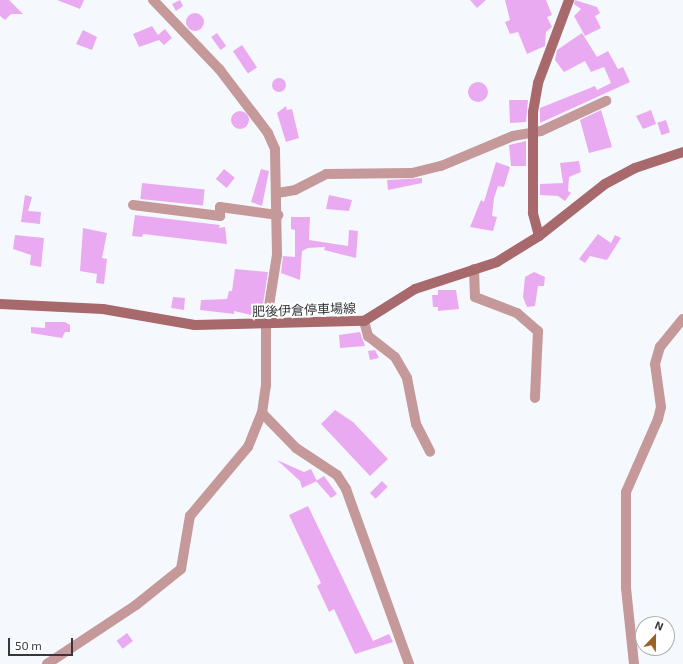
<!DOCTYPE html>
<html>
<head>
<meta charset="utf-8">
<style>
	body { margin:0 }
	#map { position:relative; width:683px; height:664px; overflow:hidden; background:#f5f9fe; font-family:"Exo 2","Noto Sans JP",sans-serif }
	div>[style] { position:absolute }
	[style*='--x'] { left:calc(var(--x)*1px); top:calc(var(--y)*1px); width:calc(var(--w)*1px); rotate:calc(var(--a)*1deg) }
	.building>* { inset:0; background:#eaaaf1; transform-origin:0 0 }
	.round { border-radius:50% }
	.minor>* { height:10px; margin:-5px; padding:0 5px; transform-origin:5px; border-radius:5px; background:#c59899 }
	.secondary>* { height:10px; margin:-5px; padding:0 5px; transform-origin:5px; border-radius:5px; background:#a8696c }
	span { translate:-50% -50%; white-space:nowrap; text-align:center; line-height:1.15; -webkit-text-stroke:4px #fff; paint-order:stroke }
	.street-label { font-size:13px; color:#353739 }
	.north { position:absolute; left:635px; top:616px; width:40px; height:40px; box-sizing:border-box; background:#fff; border:1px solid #aeafb0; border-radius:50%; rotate:22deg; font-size:11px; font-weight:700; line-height:16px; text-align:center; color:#353739 }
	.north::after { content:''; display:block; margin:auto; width:14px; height:18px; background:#9c6022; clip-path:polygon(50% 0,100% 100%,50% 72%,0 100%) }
	.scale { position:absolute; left:8px; top:638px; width:65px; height:18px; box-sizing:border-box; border:2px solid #353739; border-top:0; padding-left:5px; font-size:12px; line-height:14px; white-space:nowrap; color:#353739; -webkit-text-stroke:3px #fff; paint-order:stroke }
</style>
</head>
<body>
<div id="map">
	<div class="building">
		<i style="clip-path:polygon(0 0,9px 0,23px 14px,11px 14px,5px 20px,0 16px)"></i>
		<i style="clip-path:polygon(57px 0,84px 0,80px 9px)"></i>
		<i style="clip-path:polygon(180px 0,183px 6px,176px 11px,172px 4px)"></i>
		<i style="clip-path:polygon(470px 0,486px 0,477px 8px)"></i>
		<i style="clip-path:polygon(505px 0,546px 0,552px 15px,547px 17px,552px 27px,546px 32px,545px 46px,527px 54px,518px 32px,510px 34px,505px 22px,510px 20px)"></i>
		<i style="clip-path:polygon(575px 0,597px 7px,600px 13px,595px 16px,601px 28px,585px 36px,574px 16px,581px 9px,574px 4px)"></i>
		<i class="round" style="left:186px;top:13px;width:18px;height:18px"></i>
		<i style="clip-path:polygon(152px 26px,158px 35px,165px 29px,172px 38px,164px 45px,159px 40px,139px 47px,133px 34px)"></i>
		<i style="clip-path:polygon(83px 30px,97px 37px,92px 50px,76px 44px)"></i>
		<i style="left:217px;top:33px;width:16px;height:7px;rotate:55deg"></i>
		<i style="clip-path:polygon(582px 33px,597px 57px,608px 51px,618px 69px,623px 67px,630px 82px,540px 123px,540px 108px,595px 86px,597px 90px,611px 83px,604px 67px,591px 72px,585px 61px,564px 72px,555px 60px,557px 50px)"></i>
		<i style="left:242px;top:45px;width:27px;height:11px;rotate:56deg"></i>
		<i class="round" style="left:272px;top:78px;width:14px;height:14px"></i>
		<i class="round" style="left:468px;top:82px;width:20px;height:20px"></i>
		<i style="clip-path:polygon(509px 100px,528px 100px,526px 122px,510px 123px)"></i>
		<i style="clip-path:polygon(286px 106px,287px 110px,292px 109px,299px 138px,286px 142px,277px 113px)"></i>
		<i style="clip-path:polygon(601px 110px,612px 147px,589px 153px,580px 120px)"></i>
		<i style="clip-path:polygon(651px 110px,656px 124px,643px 129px,636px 116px)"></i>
		<i class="round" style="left:231px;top:111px;width:18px;height:18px"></i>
		<i style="left:666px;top:120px;width:13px;height:9px;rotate:72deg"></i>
		<i style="clip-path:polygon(526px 141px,526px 166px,511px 166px,509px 145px)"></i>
		<i style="clip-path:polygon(579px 161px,581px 172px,569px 177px,568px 191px,571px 193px,565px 201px,558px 196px,540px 195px,540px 184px,563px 183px,560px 163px)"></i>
		<i style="clip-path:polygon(496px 162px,510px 167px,504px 187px,498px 186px,494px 198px,492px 216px,497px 217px,493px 231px,470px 227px,481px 200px,484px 202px)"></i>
		<i style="left:224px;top:169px;width:14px;height:13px;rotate:39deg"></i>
		<i style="clip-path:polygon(261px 169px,269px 171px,262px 206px,251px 202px)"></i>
		<i style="clip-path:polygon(422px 178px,422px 183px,388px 190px,387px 180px)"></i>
		<i style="left:142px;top:183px;width:63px;height:16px;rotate:6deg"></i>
		<i style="clip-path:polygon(25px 195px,32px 197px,28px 211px,41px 212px,40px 224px,21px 222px)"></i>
		<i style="clip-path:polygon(329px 195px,352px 200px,349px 211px,326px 209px)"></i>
		<i style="clip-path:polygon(135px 215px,220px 225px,219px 228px,225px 227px,227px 244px,143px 234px,142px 237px,132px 236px)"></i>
		<i style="clip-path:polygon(291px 217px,310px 217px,309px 240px,348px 246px,349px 230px,358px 231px,356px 258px,324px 250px,325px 247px,308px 248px,302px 251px,300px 280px,281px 273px,283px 256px,295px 257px,295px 230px,291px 229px)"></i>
		<i style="clip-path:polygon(83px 228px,107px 233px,102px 258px,107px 259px,104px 284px,96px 283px,97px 274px,80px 271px)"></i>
		<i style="clip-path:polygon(598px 234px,611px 243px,615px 235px,621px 238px,607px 260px,590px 256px,585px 263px,579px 259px)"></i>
		<i style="clip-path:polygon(15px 235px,44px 238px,41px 267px,30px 265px,31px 255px,13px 249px)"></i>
		<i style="clip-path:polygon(235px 269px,268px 272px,261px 317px,234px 311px,234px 314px,200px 310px,201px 300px,227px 299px,229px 291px,232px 291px)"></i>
		<i style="clip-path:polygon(534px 272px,545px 277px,544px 286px,538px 286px,535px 306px,527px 307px,523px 297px,525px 277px)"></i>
		<i style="clip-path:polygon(438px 290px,456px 290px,459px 309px,438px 311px,438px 307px,433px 307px,432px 295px,438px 295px)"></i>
		<i style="clip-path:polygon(173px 297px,185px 298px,184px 310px,171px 308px)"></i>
		<i style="clip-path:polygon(45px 322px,65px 322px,70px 325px,70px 332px,65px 332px,62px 338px,31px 333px,31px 327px,45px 328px)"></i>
		<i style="clip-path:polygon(360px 332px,365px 346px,340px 348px,339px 335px)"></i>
		<i style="clip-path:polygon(375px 350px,379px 358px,370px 360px,368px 351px)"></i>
		<i style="clip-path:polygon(335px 410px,353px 422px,388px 459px,370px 476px,321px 424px)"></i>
		<i style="clip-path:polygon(277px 460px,304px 472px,311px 469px,317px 481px,302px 488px,300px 481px)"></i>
		<i style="clip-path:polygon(324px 476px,337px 494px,331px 498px,316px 481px)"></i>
		<i style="left:382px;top:481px;width:8px;height:17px;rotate:45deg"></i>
		<i style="clip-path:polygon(308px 506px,373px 641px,389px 634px,393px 642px,355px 654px,334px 609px,329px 612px,317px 586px,321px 583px,289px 515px)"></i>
		<i style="left:127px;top:633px;width:10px;height:13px;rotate:53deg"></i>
	</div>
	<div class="minor">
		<i style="--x:277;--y:193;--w:18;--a:-9"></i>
		<i style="--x:295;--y:190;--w:35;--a:-27"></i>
		<i style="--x:326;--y:174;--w:86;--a:-0.7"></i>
		<i style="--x:412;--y:173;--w:30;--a:-14"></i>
		<i style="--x:441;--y:166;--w:78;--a:-22.6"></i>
		<i style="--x:513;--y:136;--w:28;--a:-10"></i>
		<i style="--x:541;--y:131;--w:72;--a:-24.8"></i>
		<i style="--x:133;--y:205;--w:88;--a:7.2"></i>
		<i style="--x:220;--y:216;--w:9;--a:-90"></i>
		<i style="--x:220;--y:207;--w:59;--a:7.9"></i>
		<i style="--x:474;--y:269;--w:28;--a:88"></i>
		<i style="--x:475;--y:297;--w:45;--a:20.9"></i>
		<i style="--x:517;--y:313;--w:28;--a:41"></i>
		<i style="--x:538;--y:331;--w:67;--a:92.6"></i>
		<i style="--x:364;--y:321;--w:16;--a:75"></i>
		<i style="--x:368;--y:336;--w:34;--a:38"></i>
		<i style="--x:395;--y:357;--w:24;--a:60"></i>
		<i style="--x:407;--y:378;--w:47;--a:78.9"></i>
		<i style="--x:416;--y:424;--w:31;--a:63"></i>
		<i style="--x:262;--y:413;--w:49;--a:45.8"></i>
		<i style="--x:296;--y:448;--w:49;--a:33.4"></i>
		<i style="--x:337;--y:475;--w:17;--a:57"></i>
		<i style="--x:346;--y:489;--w:186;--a:70.2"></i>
		<i style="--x:47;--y:664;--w:107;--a:-33.5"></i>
		<i style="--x:136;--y:605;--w:58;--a:-38.7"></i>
		<i style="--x:181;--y:569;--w:54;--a:-80.4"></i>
		<i style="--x:190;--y:516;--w:90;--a:-50"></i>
		<i style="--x:248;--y:447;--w:37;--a:-68"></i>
		<i style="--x:262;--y:413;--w:27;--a:-82"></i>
		<i style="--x:266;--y:386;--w:61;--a:-90"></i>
		<i style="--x:266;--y:325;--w:71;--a:-81.1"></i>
		<i style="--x:277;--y:255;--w:106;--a:-91.1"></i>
		<i style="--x:275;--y:149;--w:17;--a:-114"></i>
		<i style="--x:268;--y:133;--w:79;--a:-127.3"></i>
		<i style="--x:220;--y:70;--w:97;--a:-133.7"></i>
		<i style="--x:634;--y:664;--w:76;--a:-96"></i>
		<i style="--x:626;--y:588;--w:96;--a:-90"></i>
		<i style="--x:626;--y:492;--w:80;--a:-66.3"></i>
		<i style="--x:658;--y:419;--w:12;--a:-76"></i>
		<i style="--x:661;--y:407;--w:43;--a:-97.9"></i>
		<i style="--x:655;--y:364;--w:18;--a:-74"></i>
		<i style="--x:660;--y:347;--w:36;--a:-51"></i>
	</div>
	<div class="secondary">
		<i style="--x:539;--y:236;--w:24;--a:-105"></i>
		<i style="--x:533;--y:213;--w:101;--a:-90"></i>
		<i style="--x:533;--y:112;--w:29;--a:-80"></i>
		<i style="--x:538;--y:83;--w:89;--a:-69.5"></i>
		<i style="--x:0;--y:304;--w:103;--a:2.8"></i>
		<i style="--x:103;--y:309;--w:93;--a:9.9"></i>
		<i style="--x:195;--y:325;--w:169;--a:-1.4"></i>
		<i style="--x:364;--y:321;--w:60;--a:-32.1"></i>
		<i style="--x:415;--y:289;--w:86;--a:-18.2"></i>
		<i style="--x:497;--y:262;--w:49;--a:-31.8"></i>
		<i style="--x:539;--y:236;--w:84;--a:-38.2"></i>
		<i style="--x:605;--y:184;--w:34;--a:-28"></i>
		<i style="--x:635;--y:168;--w:51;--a:-18.4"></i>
	</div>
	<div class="street-label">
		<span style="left:304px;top:310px;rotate:-2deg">肥後伊倉停車場線</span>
	</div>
	<div class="north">N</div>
	<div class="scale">50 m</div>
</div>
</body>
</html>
